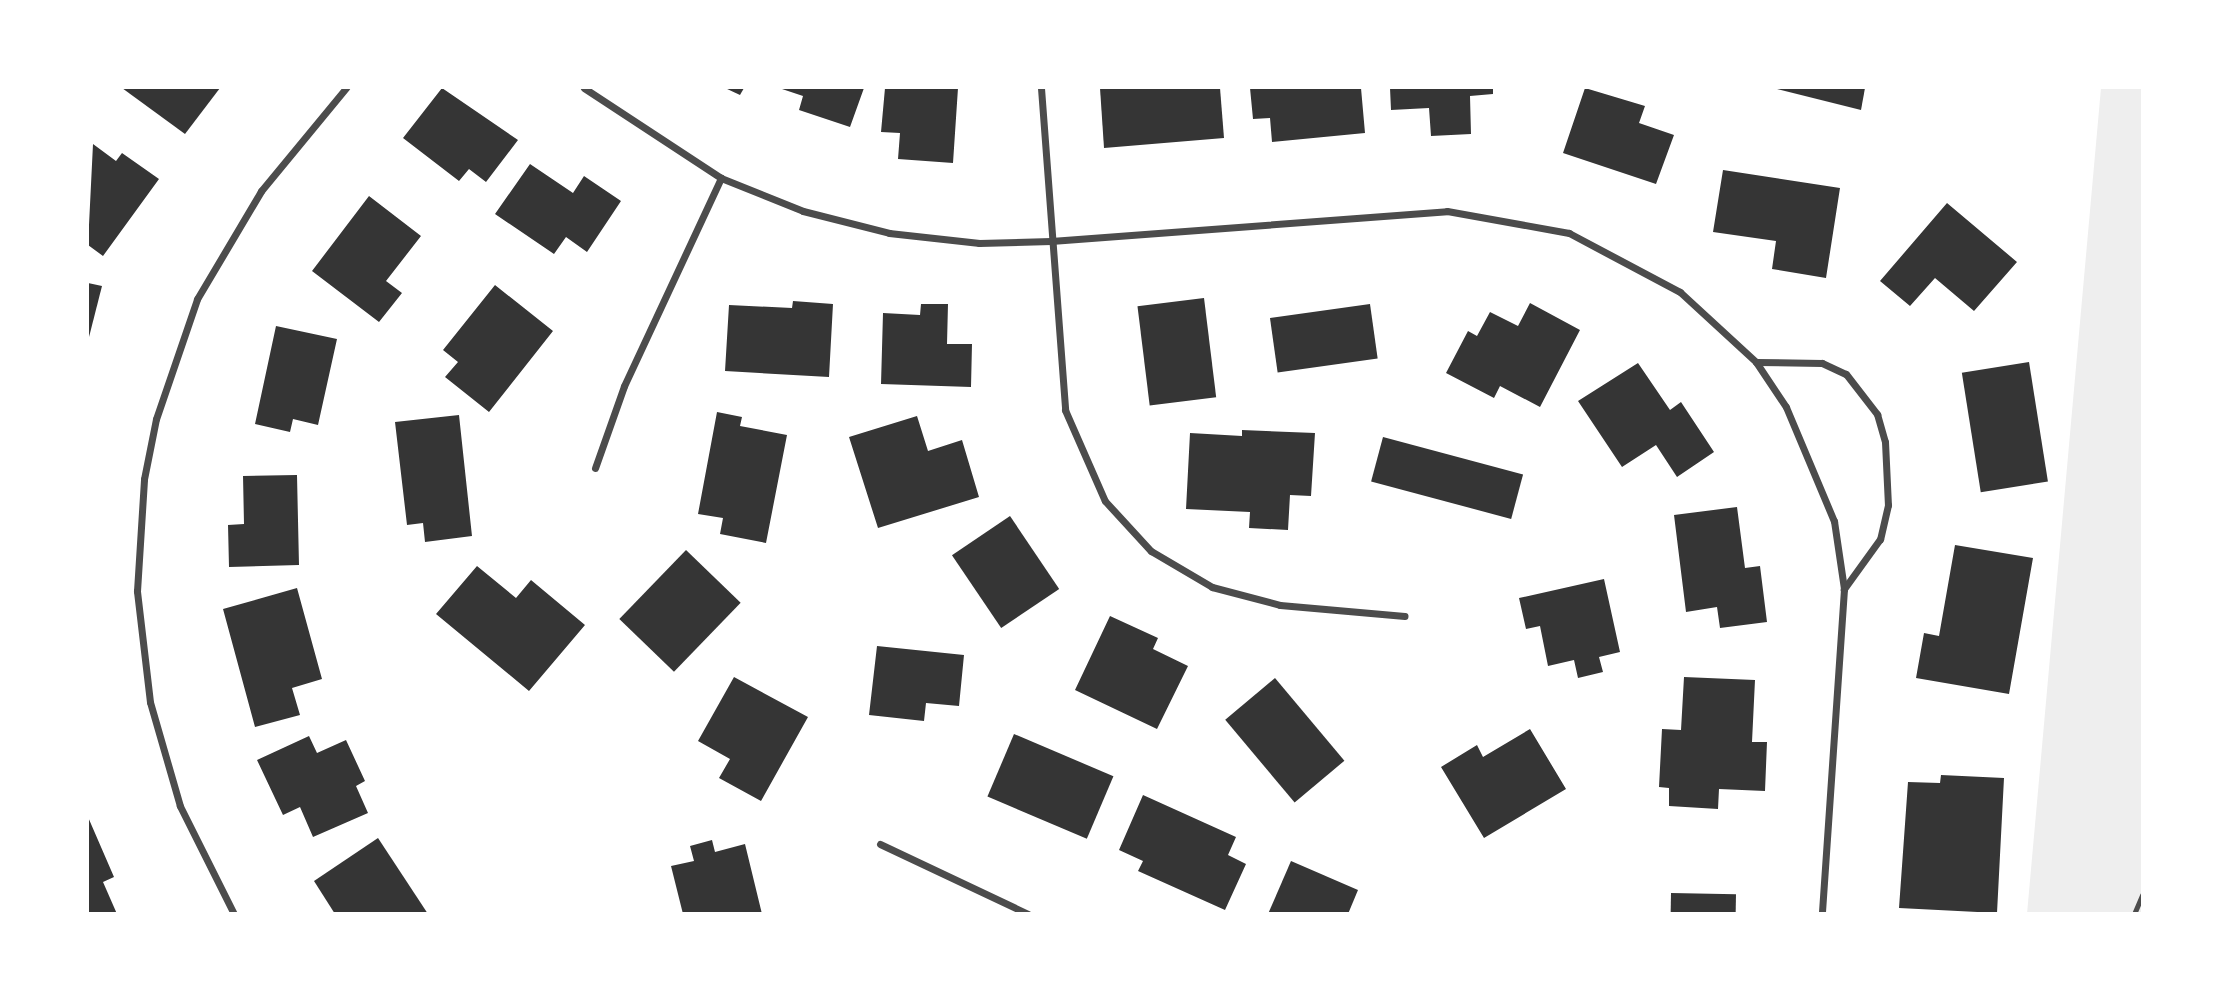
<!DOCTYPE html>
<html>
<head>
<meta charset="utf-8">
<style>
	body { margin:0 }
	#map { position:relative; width:2230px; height:1001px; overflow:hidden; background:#fff; font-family:"Roboto Condensed",sans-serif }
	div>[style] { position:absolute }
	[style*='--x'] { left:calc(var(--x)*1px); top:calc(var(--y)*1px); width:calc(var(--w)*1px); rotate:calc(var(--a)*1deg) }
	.green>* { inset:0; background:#eee }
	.building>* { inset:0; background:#353535; transform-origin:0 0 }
	.service>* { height:5px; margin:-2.5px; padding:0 2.5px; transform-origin:2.5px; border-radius:2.5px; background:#4c4c4c }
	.minor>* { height:7px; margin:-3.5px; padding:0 3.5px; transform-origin:3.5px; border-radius:3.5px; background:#4c4c4c }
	span { translate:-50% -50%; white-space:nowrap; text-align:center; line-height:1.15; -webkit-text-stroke:7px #fff; paint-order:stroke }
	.frame { position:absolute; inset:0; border:89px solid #fff; pointer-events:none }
</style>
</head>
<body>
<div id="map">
	<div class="green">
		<i style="clip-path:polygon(2101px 88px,2142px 88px,2142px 913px,2027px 914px)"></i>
	</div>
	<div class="building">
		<i style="clip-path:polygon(122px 88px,220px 88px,185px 134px)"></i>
		<i style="clip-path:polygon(442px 88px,518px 140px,486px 182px,469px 169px,459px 181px,403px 138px)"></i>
		<i style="clip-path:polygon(725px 88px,744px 88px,740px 95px)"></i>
		<i style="clip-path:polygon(779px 88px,864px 88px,850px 127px,799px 110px,803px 96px)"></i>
		<i style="clip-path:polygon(885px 88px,958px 88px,953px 163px,898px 159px,900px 133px,881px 132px)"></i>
		<i style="clip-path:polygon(1100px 88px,1220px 88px,1224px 138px,1104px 148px)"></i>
		<i style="clip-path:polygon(1250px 88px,1361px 88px,1365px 133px,1272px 142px,1270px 118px,1253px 119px)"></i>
		<i style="clip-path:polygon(1390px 88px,1493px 88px,1493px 94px,1470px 96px,1471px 134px,1431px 136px,1429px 108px,1391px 110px)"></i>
		<i style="clip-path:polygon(1585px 88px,1645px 106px,1639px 123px,1674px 135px,1656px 184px,1563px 153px)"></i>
		<i style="clip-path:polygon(1773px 88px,1865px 88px,1861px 110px)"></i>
		<i style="clip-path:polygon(93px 144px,116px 161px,122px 153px,159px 179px,103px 256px,88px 245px)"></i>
		<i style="clip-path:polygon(530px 164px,573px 193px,584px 176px,621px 201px,587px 252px,566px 237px,554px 254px,495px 214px)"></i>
		<i style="clip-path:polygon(1723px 170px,1840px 188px,1826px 278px,1772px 269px,1776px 241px,1713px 232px)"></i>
		<i style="clip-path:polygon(369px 196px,421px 236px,386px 281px,402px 293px,379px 322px,312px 271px)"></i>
		<i style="clip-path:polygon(1947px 203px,2017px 262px,1974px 311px,1935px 278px,1910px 306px,1880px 281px)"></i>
		<i style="clip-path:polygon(88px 283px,102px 286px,88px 341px)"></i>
		<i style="clip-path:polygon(495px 285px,553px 331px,489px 412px,445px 377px,458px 362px,443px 350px)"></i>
		<i style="left:1204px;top:298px;width:100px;height:67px;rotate:83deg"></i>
		<i style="clip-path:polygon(793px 301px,833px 304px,829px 377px,725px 371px,729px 305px,792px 308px)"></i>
		<i style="clip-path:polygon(1530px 303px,1580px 330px,1540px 407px,1500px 386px,1494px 398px,1446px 373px,1468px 331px,1477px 336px,1490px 312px,1518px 326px)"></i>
		<i style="clip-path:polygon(921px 304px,948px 304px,947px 344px,972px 344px,971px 387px,881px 384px,883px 313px,920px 315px)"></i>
		<i style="left:1370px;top:304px;width:55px;height:101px;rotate:82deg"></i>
		<i style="clip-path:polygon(276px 326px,337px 339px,318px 425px,293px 419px,290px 432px,255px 424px)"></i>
		<i style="left:2029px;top:362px;width:121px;height:68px;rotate:81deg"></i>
		<i style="clip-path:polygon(1638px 363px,1670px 410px,1681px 402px,1714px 452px,1677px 477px,1656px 445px,1622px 467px,1578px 401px)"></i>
		<i style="clip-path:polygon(717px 412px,742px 417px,740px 426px,787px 435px,766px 543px,720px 534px,723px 518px,698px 514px)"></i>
		<i style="clip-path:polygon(459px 415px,472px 536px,425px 542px,423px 523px,407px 525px,395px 422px)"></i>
		<i style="clip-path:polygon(917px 416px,928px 451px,962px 440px,979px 497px,878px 528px,849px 437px)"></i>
		<i style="clip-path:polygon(1242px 430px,1315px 433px,1311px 496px,1290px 495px,1288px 530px,1249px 528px,1250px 512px,1186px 509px,1190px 433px,1242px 436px)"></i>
		<i style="left:1383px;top:437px;width:145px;height:46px;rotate:15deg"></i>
		<i style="clip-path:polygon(297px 475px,299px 565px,229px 567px,228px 525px,244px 524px,243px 476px)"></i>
		<i style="clip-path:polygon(1737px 507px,1745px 568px,1760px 566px,1767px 622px,1720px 628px,1717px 607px,1686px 612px,1674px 515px)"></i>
		<i style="left:1010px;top:516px;width:88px;height:70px;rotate:56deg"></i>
		<i style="clip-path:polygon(1955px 545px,2033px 558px,2009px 694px,1916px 678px,1924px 633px,1939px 636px)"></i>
		<i style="left:686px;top:550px;width:76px;height:96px;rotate:44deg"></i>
		<i style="clip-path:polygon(477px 566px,516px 598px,531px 580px,585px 625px,529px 691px,436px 614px)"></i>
		<i style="clip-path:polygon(1604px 579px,1620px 652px,1599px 657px,1603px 672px,1578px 678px,1574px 660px,1548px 666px,1540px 626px,1526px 629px,1519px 598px)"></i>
		<i style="clip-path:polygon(297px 588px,322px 679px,292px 688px,300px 715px,255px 727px,223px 609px)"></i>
		<i style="clip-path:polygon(1110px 616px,1158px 638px,1153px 649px,1188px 666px,1157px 729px,1075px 690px)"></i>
		<i style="clip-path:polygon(877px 646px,964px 655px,959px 706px,926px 703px,924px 721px,869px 715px)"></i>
		<i style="clip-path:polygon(734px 677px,808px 717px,761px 801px,719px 778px,730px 759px,698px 741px)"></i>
		<i style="clip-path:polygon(1684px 677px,1755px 680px,1752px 742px,1767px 742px,1765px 791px,1719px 789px,1718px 809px,1669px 806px,1669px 788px,1659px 787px,1662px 729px,1681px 730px)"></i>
		<i style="left:1275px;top:678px;width:108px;height:65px;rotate:50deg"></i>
		<i style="clip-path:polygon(1530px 729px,1566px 789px,1484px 838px,1441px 767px,1477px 745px,1483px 757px)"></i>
		<i style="left:1014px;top:734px;width:108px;height:68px;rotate:23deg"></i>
		<i style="clip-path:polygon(309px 736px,317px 753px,346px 740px,365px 781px,356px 786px,368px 813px,313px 837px,300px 807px,283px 815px,257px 760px)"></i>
		<i style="clip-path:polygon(1941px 775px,2004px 778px,1997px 913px,1899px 908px,1908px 782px,1940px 783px)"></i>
		<i style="clip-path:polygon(1143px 795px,1236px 837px,1228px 855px,1246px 864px,1225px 910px,1138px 871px,1143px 861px,1119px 850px)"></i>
		<i style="clip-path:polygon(88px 817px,114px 877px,103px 882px,117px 914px,88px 914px)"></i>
		<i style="clip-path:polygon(378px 838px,428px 914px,335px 914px,314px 881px)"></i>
		<i style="clip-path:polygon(712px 840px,715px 852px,745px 844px,762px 914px,683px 914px,671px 866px,694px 861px,690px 846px)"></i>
		<i style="clip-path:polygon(1291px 861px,1358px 890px,1348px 914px,1268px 914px)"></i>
		<i style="left:1671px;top:893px;width:65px;height:21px;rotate:1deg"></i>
	</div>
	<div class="service">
		<i style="--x:2134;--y:914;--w:21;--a:-67"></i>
	</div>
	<div class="minor">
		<i style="--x:584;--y:88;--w:164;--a:33.3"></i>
		<i style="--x:721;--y:178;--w:88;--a:21.9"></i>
		<i style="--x:803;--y:211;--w:89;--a:14.3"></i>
		<i style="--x:889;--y:233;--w:91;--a:6.3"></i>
		<i style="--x:979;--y:243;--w:72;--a:-1.6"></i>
		<i style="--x:1051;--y:241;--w:397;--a:-4.3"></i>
		<i style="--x:1447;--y:211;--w:124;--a:10.2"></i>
		<i style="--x:1569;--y:233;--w:126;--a:28"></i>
		<i style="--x:1680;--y:292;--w:103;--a:42.6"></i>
		<i style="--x:1756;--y:362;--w:54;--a:56.3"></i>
		<i style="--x:1786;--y:407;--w:124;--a:67.2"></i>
		<i style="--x:1834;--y:521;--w:69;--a:81.6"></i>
		<i style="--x:1844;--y:589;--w:326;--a:93.9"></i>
		<i style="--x:1041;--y:88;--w:323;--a:85.7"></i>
		<i style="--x:1065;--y:410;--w:99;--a:66.3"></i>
		<i style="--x:1105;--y:501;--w:68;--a:47.4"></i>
		<i style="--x:1151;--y:551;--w:71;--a:30.5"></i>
		<i style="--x:1212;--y:587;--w:70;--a:14.8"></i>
		<i style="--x:1280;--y:605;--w:125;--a:5"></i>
		<i style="--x:1756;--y:362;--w:66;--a:0.9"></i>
		<i style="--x:1822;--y:363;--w:26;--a:25"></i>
		<i style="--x:1846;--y:374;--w:51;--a:52.2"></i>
		<i style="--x:1877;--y:414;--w:29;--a:74"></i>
		<i style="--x:1885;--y:442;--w:63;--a:87.3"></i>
		<i style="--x:1888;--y:505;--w:35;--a:103"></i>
		<i style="--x:1880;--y:539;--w:62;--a:125.8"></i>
		<i style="--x:595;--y:468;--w:87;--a:-70.5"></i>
		<i style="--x:624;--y:386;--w:230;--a:-65"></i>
		<i style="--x:880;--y:844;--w:164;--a:25.3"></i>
		<i style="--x:234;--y:914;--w:121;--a:-116.6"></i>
		<i style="--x:180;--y:806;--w:108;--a:-106.1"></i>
		<i style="--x:150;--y:702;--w:112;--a:-96.7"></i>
		<i style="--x:137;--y:591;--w:112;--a:-86.4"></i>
		<i style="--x:144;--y:479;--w:61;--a:-78.7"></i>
		<i style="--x:156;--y:419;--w:127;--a:-71.1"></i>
		<i style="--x:197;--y:299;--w:126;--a:-59.3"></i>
		<i style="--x:261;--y:191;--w:134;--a:-50.5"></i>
	</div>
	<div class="frame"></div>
</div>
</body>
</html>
